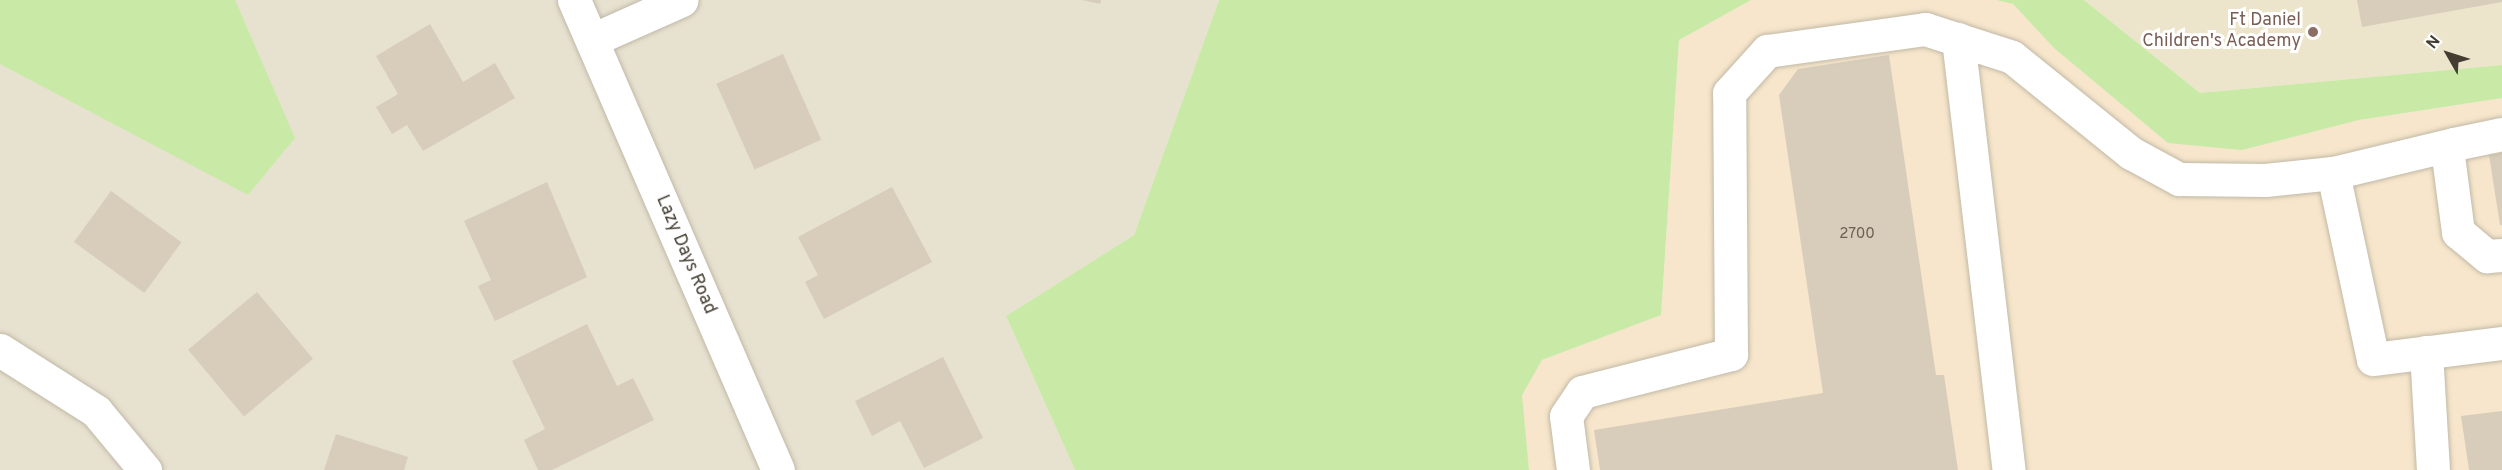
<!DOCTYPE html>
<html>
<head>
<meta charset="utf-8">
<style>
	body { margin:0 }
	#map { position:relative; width:2502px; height:470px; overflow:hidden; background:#f2eee2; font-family:Overpass,sans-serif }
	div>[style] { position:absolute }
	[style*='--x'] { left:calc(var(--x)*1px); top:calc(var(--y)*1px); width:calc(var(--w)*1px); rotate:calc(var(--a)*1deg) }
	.residential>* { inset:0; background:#e7e1d0 }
	.commercial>* { inset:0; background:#f7e6cb }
	.education>* { inset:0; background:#ede5cb }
	.green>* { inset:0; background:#c9eaa7 }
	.building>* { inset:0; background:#d7cdba; transform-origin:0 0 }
	.roads { filter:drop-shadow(0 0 2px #c1b9a7) drop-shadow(0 0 2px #c1b9a7) }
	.minor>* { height:33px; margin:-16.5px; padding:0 16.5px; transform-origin:16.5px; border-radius:16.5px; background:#fff }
	.dots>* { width:16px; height:16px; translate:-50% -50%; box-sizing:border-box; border:3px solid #fff; border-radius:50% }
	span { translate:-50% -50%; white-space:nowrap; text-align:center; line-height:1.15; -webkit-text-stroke:6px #fff; paint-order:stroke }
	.number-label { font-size:15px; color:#696254 }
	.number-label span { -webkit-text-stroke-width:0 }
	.education-label { font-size:18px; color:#785e54 }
	.right { translate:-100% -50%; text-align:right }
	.street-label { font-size:18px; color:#443e32 }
	.north { position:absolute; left:2418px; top:24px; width:60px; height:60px; -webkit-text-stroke:4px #fff; paint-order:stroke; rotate:309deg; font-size:16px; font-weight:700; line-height:24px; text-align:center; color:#443e32 }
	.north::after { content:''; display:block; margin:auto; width:21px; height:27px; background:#443e32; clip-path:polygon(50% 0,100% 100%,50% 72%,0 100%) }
</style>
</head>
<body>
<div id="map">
	<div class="residential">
		<i style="clip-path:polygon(0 0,1219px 0,1134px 235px,1006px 316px,1075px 470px,0 470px)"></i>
	</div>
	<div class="commercial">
		<i style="clip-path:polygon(1751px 0,1996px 0,2013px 4px,2054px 48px,2242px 150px,2359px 120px,2502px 98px,2502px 470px,1529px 470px,1521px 395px,1542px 360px,1661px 315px,1679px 40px)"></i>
	</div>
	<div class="education">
		<i style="clip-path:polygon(2084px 0,2502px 0,2502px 65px,2200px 93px)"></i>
	</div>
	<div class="green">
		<i style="clip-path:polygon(0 0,235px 0,295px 138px,248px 195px,0 64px)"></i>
		<i style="clip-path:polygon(1219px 0,1751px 0,1679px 40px,1661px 315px,1542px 360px,1522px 395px,1529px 470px,1075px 470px,1006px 316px,1134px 235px)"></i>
		<i style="clip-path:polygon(1996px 0,2084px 0,2200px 93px,2502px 65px,2502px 98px,2359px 120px,2242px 150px,2168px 143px,2054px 48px,2013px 4px)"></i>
	</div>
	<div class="building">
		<i style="clip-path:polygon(1082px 0,1101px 0,1100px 4px)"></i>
		<i style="clip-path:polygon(2357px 0,2502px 0,2502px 2px,2362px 27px)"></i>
		<i style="clip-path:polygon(430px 24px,463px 82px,495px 63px,515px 98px,423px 151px,407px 125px,392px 134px,376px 107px,398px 94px,376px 56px)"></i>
		<i style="left:783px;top:54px;width:94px;height:73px;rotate:66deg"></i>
		<i style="clip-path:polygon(1889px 55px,1936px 375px,1944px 375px,1958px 470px,1600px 470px,1594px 430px,1823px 393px,1779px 95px,1798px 69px)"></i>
		<i style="clip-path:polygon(2502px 153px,2502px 225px,2500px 225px,2489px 155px)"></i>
		<i style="clip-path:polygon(547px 182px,587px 277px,495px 321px,478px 286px,491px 280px,464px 221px)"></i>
		<i style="clip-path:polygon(892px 187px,932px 262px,824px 319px,805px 282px,818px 275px,798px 237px)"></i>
		<i style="left:111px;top:191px;width:87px;height:63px;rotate:36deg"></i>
		<i style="left:257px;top:292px;width:87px;height:90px;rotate:50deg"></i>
		<i style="clip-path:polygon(587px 324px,617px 386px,633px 378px,654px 420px,552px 470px,538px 470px,524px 440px,545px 429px,512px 361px)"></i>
		<i style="clip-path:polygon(943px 357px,983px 438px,924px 468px,900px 421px,872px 436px,855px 401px)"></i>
		<i style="clip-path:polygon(2502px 411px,2502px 470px,2469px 470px,2461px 416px)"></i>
		<i style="clip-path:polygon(336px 434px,408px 457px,404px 470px,324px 470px)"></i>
	</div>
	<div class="roads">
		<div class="minor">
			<i style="--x:574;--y:0;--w:512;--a:66.54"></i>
			<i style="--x:1958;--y:39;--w:434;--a:83.3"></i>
			<i style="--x:592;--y:40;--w:98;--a:-24"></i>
			<i style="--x:2502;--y:134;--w:49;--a:168.2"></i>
			<i style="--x:2454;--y:144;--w:13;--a:117"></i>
			<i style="--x:2448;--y:156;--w:77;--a:82.5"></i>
			<i style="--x:2458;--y:232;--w:38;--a:40"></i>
			<i style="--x:2487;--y:256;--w:15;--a:-4"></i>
			<i style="--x:2333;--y:173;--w:124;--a:-13.5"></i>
			<i style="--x:0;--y:350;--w:114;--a:32.4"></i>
			<i style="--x:96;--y:411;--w:77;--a:50.3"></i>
			<i style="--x:2426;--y:352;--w:118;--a:86.6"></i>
			<i style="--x:1573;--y:470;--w:54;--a:-97.4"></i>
			<i style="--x:1566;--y:416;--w:29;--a:-56"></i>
			<i style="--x:1582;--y:392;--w:154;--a:-14.3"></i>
			<i style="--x:1731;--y:354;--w:261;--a:-90.4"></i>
			<i style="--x:1729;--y:93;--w:57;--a:-47.9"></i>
			<i style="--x:1767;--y:51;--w:160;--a:-7.9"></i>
			<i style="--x:1925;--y:29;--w:91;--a:17.8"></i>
			<i style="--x:2012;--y:57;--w:153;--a:38.9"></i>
			<i style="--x:2131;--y:153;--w:55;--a:28.4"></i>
			<i style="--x:2179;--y:179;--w:86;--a:0.7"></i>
			<i style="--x:2265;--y:180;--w:68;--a:-5.9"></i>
			<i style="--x:2333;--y:173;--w:190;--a:77.9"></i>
			<i style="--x:2373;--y:359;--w:130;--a:-7.1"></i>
		</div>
	</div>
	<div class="dots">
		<i style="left:2313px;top:32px;background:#8d6e63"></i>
	</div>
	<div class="number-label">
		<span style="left:1857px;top:235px">2700</span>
	</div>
	<div class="education-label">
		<span class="right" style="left:2301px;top:32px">Ft Daniel<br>Children's Academy</span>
	</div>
	<div class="street-label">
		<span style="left:685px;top:255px;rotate:67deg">Lazy Days Road</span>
	</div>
	<div class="north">N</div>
</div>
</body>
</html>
